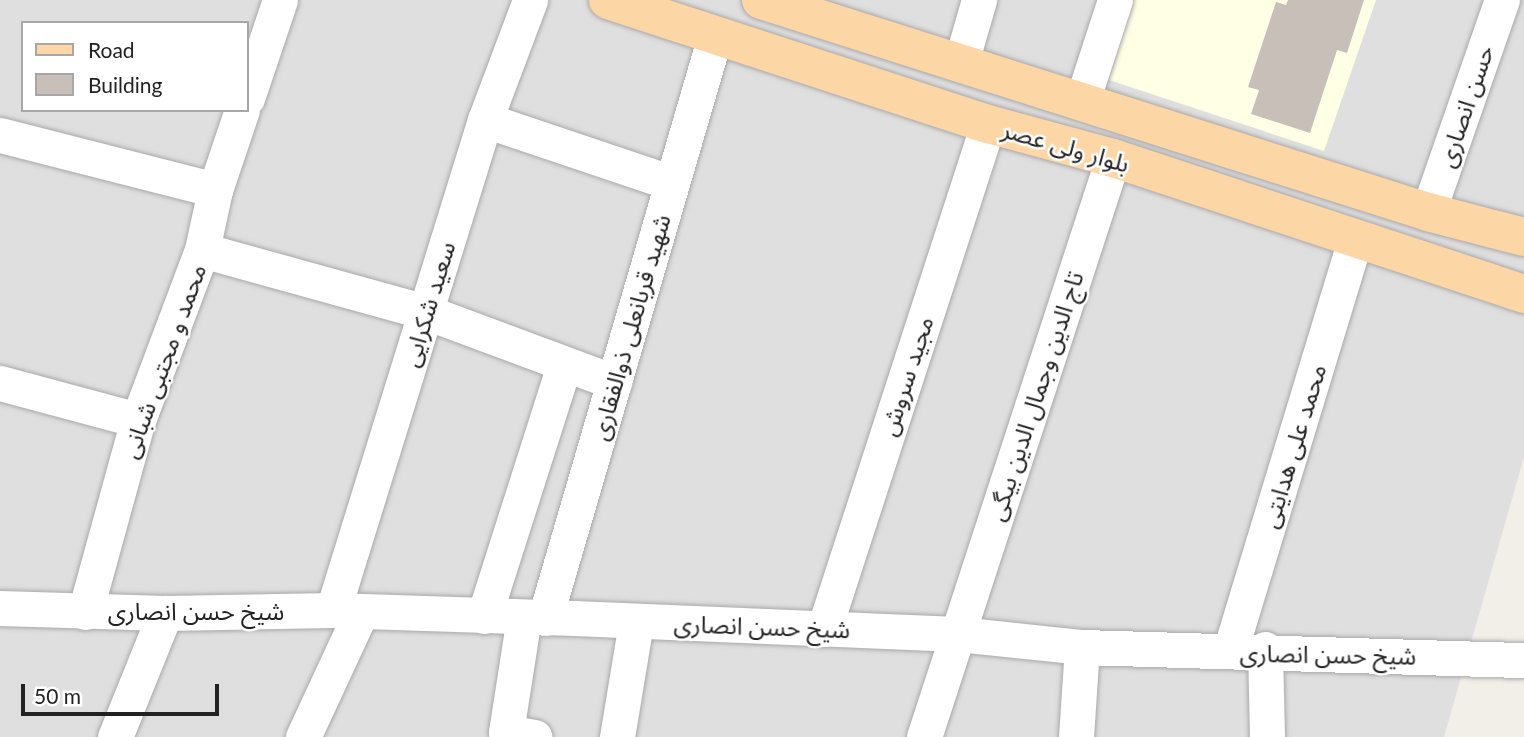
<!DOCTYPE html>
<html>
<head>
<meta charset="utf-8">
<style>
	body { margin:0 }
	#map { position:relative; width:1524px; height:737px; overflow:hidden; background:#f2efe9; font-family:Lato,"Noto Sans Arabic",sans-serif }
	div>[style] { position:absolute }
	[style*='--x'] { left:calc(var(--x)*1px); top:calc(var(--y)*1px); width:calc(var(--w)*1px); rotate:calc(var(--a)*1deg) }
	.residential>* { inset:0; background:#e0dfdf }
	.education>* { inset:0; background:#ffffe5 }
	.building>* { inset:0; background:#c7bfb8 }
	.roads { filter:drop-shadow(0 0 2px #a9a9a9) drop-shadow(0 0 2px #a9a9a9) }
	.minor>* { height:35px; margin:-17.5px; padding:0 17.5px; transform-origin:17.5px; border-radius:17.5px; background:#fff }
	.major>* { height:38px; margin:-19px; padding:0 19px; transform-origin:19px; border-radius:19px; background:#fcd6a4 }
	span { translate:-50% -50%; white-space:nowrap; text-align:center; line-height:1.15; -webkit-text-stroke:5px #fff; paint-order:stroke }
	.street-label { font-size:24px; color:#222 }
	.legend { position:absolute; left:21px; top:21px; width:228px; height:91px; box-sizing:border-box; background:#fff; border:2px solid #a7a7a7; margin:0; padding:9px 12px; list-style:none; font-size:21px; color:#222 }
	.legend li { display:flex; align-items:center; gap:14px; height:35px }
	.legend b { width:35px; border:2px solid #a7a7a7 }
	.scale { position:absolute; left:21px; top:684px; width:198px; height:32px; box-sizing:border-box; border:4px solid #222; border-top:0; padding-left:9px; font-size:21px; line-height:24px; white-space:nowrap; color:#222; -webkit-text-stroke:5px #fff; paint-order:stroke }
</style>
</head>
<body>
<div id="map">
	<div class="residential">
		<i style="clip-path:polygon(evenodd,0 0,1524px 0,1524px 457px,1444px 737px,0 737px,0 0,23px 23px,247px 23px,247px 110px,23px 110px,23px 23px)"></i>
	</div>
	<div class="education">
		<i style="clip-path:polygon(1134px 0,1376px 0,1324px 151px,1109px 80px)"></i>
	</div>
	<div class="building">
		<i style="clip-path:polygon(1288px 0,1364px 0,1347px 53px,1337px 50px,1310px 133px,1251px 114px,1259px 90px,1248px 87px,1276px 2px,1286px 5px)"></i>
	</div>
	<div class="roads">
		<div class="minor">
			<i style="--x:961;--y:62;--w:65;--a:-73.8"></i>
			<i style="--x:247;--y:98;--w:103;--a:-71.4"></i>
			<i style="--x:1082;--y:101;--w:106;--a:-71.9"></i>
			<i style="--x:485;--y:120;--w:197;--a:18.6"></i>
			<i style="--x:0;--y:135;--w:222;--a:14.3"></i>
			<i style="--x:1428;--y:212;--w:225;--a:-70.8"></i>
			<i style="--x:202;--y:250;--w:232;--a:15.5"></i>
			<i style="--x:426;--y:312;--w:201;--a:20.4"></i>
			<i style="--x:0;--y:383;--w:143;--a:15"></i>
			<i style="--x:0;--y:608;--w:165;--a:1.7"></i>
			<i style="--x:165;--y:613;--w:168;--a:-1"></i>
			<i style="--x:333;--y:610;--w:241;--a:1.9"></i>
			<i style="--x:574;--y:618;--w:384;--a:2.4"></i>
			<i style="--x:958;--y:634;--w:125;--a:6"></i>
			<i style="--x:1082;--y:647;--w:442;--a:1.7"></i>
			<i style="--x:333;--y:610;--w:513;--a:-72.77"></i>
			<i style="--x:485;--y:120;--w:128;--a:-69.4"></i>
			<i style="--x:85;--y:612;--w:199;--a:-74.6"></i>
			<i style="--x:138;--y:420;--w:182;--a:-69.4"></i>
			<i style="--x:202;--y:250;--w:61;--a:-77.8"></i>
			<i style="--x:215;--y:190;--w:84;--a:-71.4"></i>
			<i style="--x:484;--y:616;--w:262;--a:-72.3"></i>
			<i style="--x:524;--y:617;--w:116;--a:98.9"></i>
			<i style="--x:506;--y:732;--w:29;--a:10"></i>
			<i style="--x:545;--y:618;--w:606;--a:-73.72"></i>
			<i style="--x:824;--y:629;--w:531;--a:-72.01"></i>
			<i style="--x:1265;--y:649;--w:88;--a:88.7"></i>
			<i style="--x:1230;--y:651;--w:430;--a:-73.1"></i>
			<i style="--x:115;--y:737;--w:134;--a:-68"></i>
			<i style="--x:303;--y:737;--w:138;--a:-65.1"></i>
			<i style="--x:617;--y:737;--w:117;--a:-80.6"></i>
			<i style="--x:924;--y:737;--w:609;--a:-71.92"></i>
			<i style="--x:1076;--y:737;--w:90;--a:-86.2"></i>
		</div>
		<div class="major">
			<i style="--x:608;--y:0;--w:400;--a:18.1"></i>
			<i style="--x:988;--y:124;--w:130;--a:15.2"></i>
			<i style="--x:1113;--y:158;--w:433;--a:18.3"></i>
			<i style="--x:761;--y:0;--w:700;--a:17.63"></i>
			<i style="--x:1428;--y:212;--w:99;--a:14.6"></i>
		</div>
	</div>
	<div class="street-label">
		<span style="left:1465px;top:106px;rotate:-71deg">حسن انصاری</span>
		<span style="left:1066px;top:146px;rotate:16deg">بلوار ولی عصر</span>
		<span style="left:428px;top:304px;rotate:-73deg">سعید شکرایی</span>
		<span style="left:630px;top:327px;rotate:-74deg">شهید قربانعلی ذوالفقاری</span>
		<span style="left:163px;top:361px;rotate:-70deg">محمد و مجتبی شبانی</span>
		<span style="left:906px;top:376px;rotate:-72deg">مجید سروش</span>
		<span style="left:1035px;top:396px;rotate:-72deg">تاج الدین وجمال الدین بیگی</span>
		<span style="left:1293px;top:446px;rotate:-73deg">محمد علی هدایتی</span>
		<span style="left:196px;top:611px">شیخ حسن انصاری</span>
		<span style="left:762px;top:626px;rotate:2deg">شیخ حسن انصاری</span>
		<span style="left:1328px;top:654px;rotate:1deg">شیخ حسن انصاری</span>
	</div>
	<ul class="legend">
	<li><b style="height:9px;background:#fcd6a4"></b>Road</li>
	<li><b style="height:19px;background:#c7bfb8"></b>Building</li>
	</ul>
	<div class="scale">50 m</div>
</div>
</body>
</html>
